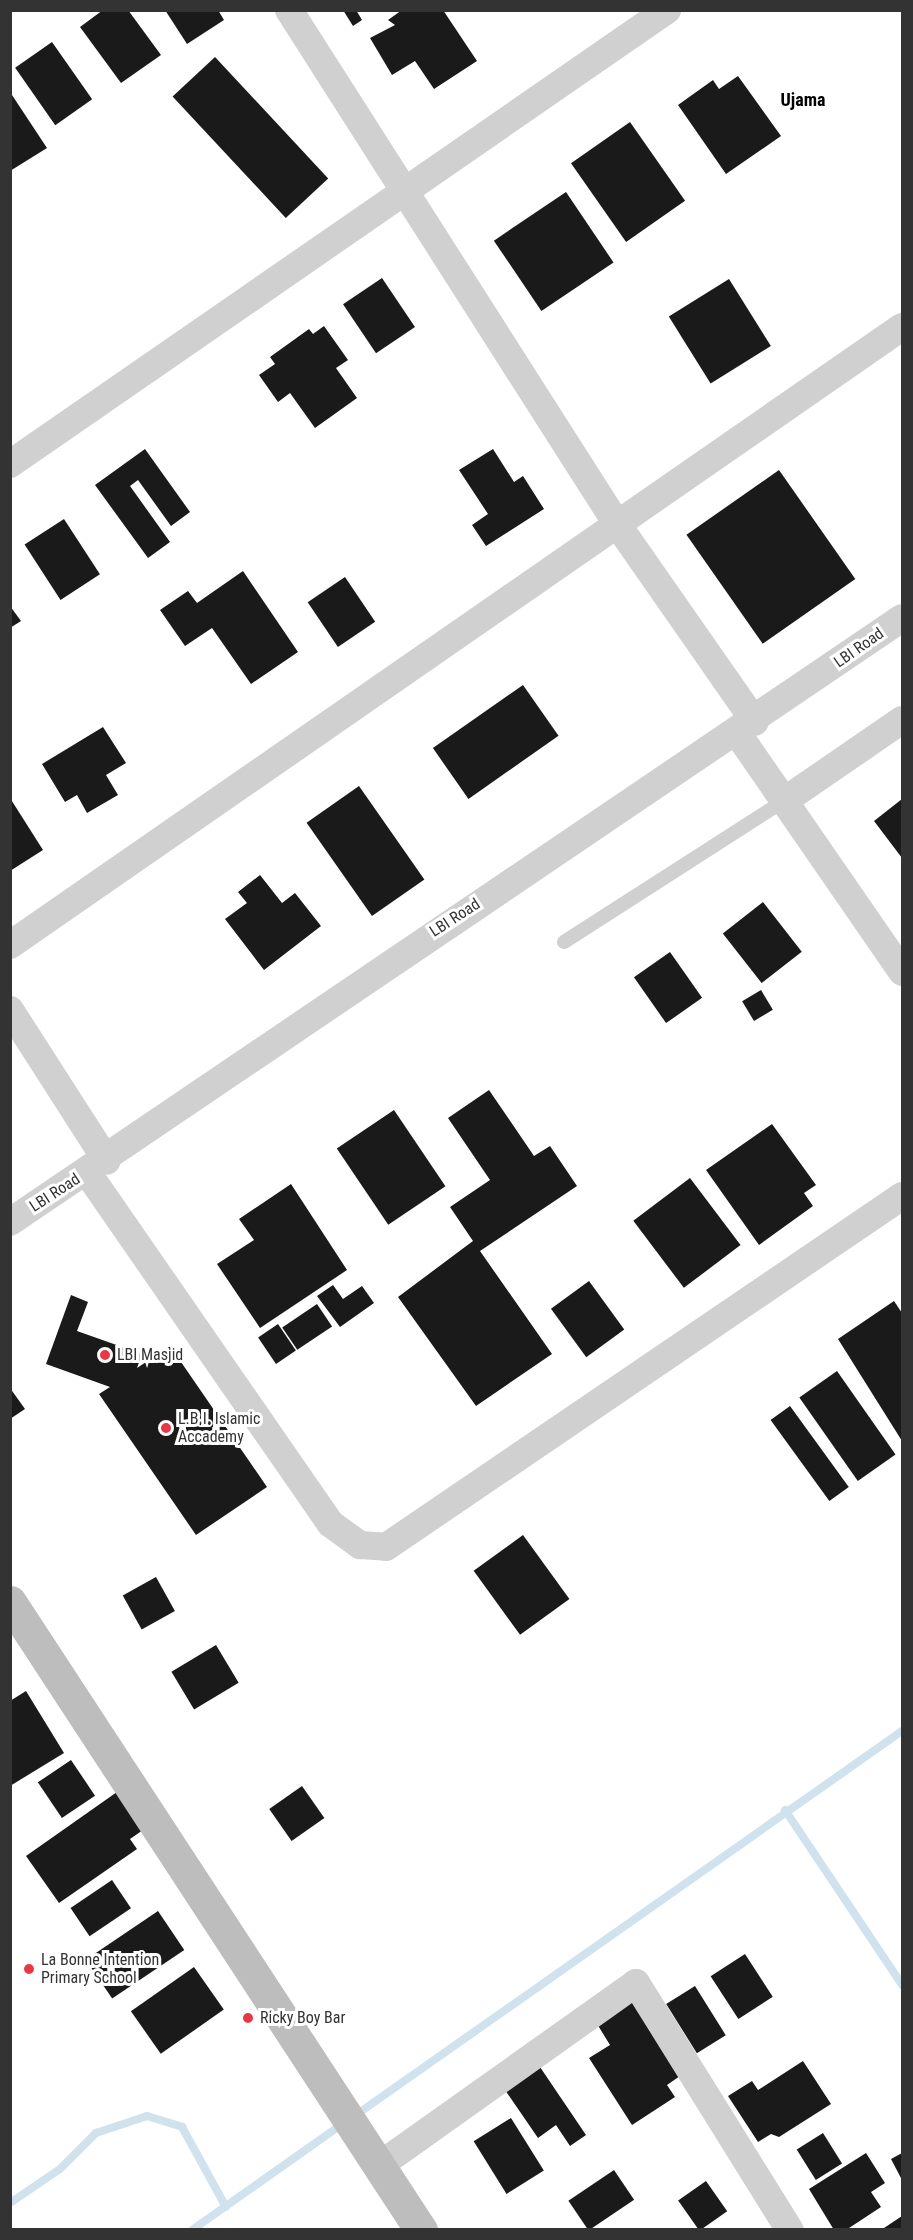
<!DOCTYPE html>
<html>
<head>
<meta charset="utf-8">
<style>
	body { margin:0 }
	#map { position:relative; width:913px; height:2240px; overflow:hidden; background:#fff; font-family:"Roboto Condensed",sans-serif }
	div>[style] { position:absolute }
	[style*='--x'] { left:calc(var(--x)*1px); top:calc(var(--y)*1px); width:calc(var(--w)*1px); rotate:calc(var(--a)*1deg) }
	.stream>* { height:8px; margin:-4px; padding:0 4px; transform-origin:4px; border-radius:4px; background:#cfe2ee }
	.building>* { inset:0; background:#1a1a1a; transform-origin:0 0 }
	.service>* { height:14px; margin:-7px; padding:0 7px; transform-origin:7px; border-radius:7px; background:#d0d0d0 }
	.minor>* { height:28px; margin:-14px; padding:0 14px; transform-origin:14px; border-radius:14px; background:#d0d0d0 }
	.secondary>* { height:33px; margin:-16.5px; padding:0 16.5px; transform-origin:16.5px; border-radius:16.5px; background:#bdbdbd }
	.dots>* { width:16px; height:16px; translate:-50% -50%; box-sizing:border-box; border:3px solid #fff; border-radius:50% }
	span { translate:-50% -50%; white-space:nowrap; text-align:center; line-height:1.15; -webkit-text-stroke:6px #fff; paint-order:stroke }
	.street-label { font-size:16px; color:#333 }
	.poi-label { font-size:16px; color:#333 }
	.left { translate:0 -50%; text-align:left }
	.neighbourhood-label { font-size:18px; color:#000; font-weight:700 }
	.frame { position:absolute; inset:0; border:12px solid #333; pointer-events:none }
</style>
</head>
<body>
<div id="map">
	<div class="stream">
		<i style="--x:785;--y:1810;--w:211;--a:56.2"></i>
		<i style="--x:353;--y:2117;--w:671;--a:-35.11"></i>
		<i style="--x:10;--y:2203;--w:60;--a:-34.2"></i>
		<i style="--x:60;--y:2169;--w:51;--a:-45"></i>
		<i style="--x:96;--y:2133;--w:54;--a:-18.4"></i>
		<i style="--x:147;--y:2116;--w:37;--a:17"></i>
		<i style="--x:182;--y:2127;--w:91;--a:61.2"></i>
		<i style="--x:192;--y:2230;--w:184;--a:-35.2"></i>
	</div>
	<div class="building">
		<i style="clip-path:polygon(103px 10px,128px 10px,161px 55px,121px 83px,80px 27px)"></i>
		<i style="clip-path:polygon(165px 10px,218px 10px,224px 20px,187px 44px)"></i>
		<i style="clip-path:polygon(343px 10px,356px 10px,362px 20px,353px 26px)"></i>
		<i style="clip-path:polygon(402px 10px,443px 10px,477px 61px,434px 89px,415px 61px,392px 75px,370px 38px,395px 25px,388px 20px)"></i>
		<i style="left:52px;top:42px;width:70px;height:45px;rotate:55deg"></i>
		<i style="left:215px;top:57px;width:166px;height:58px;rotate:47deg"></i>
		<i style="clip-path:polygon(738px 76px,781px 136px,726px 174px,678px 105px,713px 80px,719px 89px)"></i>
		<i style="clip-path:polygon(10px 92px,47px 148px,10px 171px)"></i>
		<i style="left:630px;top:122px;width:96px;height:72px;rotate:55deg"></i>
		<i style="left:566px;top:192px;width:85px;height:87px;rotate:56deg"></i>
		<i style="left:382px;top:278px;width:59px;height:47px;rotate:56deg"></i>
		<i style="left:729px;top:279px;width:79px;height:71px;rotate:58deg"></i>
		<i style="clip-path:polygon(324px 326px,348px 360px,336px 368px,357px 398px,315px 428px,290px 393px,278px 402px,259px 375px,275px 364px,270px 357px,309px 329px,313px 334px)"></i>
		<i style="clip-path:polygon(145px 449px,190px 512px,171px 526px,138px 480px,130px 486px,170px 542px,148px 558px,95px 485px)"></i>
		<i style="clip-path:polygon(493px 449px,514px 482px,523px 476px,544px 509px,486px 546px,472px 525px,488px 514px,459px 470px)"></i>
		<i style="left:779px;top:470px;width:133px;height:113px;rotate:55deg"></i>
		<i style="left:64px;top:519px;width:66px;height:47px;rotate:57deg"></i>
		<i style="clip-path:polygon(243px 571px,298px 652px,251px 684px,212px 628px,185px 646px,160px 610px,188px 591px,197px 603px)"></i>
		<i style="left:345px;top:577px;width:54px;height:45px;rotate:56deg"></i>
		<i style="clip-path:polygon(10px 606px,21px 621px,10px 628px)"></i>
		<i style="left:523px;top:685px;width:62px;height:110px;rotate:55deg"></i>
		<i style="clip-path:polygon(103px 727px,126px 763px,106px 775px,118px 795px,87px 813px,77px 795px,65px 802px,42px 764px)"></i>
		<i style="left:359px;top:786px;width:114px;height:64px;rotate:55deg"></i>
		<i style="clip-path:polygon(10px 798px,43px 850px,10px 871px)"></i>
		<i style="clip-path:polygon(902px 799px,902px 858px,874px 821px)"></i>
		<i style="clip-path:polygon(260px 875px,282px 903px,295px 893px,321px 926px,264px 970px,225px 919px,247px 903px,238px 892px)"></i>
		<i style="left:763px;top:902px;width:63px;height:51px;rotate:52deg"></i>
		<i style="left:670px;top:952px;width:56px;height:44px;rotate:55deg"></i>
		<i style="left:761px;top:990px;width:23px;height:22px;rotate:59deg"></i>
		<i style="clip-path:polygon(489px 1090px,534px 1156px,550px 1146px,577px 1186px,480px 1251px,552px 1354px,476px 1406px,398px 1297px,473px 1241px,450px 1207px,490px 1180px,448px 1118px)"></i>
		<i style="left:394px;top:1110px;width:92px;height:69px;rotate:56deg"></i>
		<i style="clip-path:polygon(772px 1124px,816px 1185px,804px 1193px,813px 1206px,759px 1245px,706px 1170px)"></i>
		<i style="left:690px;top:1178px;width:84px;height:71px;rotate:53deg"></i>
		<i style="clip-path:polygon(291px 1184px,347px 1270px,260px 1328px,217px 1264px,254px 1240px,239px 1219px)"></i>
		<i style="left:589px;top:1281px;width:60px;height:47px;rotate:54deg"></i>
		<i style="clip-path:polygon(333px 1285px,343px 1299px,362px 1286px,374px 1303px,340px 1327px,317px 1296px)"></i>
		<i style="clip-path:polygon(71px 1295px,88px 1302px,77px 1331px,142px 1354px,137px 1368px,170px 1346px,267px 1487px,196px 1535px,99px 1394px,110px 1387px,46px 1364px)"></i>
		<i style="clip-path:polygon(894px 1301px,902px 1313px,902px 1441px,838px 1339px)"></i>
		<i style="left:317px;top:1304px;width:27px;height:42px;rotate:56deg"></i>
		<i style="left:278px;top:1324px;width:32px;height:24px;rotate:56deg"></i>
		<i style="left:837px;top:1371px;width:102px;height:46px;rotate:55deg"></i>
		<i style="clip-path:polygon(10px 1388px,25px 1409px,10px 1419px)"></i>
		<i style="left:790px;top:1406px;width:100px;height:24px;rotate:54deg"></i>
		<i style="left:523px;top:1535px;width:79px;height:61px;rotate:54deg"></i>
		<i style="left:156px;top:1577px;width:39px;height:38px;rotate:61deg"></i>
		<i style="left:216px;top:1645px;width:44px;height:52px;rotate:59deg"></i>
		<i style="clip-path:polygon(26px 1691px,64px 1753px,10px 1786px,10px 1701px)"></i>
		<i style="left:71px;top:1760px;width:43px;height:40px;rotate:56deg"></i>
		<i style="left:302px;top:1786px;width:39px;height:40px;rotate:55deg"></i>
		<i style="clip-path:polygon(117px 1792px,143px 1830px,130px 1839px,137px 1849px,59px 1903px,26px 1856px)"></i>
		<i style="left:112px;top:1880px;width:34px;height:50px;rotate:56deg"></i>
		<i style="left:158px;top:1911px;width:47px;height:87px;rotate:56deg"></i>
		<i style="left:745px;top:1954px;width:51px;height:41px;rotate:57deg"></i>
		<i style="left:194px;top:1967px;width:52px;height:77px;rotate:55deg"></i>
		<i style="left:695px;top:1986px;width:58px;height:34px;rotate:58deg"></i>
		<i style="clip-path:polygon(629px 1997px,680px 2076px,667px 2085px,675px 2097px,632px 2125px,589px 2058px,610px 2045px,594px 2019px)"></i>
		<i style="clip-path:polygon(803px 2061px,831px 2104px,779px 2137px,771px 2134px,758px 2142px,728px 2096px,752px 2081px,758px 2090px)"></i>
		<i style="clip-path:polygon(540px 2067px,586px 2135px,570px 2146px,556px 2125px,538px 2138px,505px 2090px)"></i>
		<i style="left:511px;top:2118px;width:62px;height:44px;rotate:58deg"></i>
		<i style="left:823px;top:2133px;width:36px;height:31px;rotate:58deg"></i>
		<i style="clip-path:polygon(866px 2153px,885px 2183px,871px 2192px,881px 2207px,846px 2230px,834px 2230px,809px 2189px)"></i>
		<i style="clip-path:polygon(902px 2153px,902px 2180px,891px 2159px)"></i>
		<i style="left:614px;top:2170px;width:36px;height:55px;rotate:56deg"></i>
		<i style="left:706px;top:2181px;width:37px;height:34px;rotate:55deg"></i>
		<i style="clip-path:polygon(902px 2216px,902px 2230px,881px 2230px)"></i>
	</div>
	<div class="service">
		<i style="--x:564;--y:942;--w:261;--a:-32.7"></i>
	</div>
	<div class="minor">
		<i style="--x:289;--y:10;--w:610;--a:57.46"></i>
		<i style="--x:617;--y:524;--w:241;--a:55.1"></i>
		<i style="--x:10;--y:464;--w:799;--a:-34.65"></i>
		<i style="--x:738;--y:734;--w:289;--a:55.4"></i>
		<i style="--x:784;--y:801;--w:143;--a:-34.5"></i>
		<i style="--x:10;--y:945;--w:1085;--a:-34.72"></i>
		<i style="--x:10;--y:1010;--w:179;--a:57.3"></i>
		<i style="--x:87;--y:1172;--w:428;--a:55.3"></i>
		<i style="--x:331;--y:1524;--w:36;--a:36"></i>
		<i style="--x:360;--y:1545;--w:26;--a:4"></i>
		<i style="--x:386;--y:1547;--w:624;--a:-34.22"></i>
		<i style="--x:10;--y:1222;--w:1077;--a:-34.1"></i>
		<i style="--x:380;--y:2165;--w:314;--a:-35.4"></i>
		<i style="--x:636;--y:1983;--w:291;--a:58.1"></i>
	</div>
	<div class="secondary">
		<i style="--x:10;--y:1602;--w:751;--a:56.8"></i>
	</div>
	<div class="dots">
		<i style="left:105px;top:1355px;background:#e63946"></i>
		<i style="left:166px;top:1428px;background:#e63946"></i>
		<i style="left:29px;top:1969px;background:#e63946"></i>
		<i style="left:248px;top:2018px;background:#e63946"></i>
	</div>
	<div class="street-label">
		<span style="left:859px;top:648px;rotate:-35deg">LBI Road</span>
		<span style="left:455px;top:918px;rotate:-33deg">LBI Road</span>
		<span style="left:55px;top:1193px;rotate:-33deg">LBI Road</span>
	</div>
	<div class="poi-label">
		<span class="left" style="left:117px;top:1355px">LBI Masjid</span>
		<span class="left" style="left:178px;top:1428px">L.B.I. Islamic<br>Accademy</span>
		<span class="left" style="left:41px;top:1969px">La Bonne Intention<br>Primary School</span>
		<span class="left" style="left:260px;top:2018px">Ricky Boy Bar</span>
	</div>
	<div class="neighbourhood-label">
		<span style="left:803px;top:100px">Ujama</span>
	</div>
	<div class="frame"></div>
</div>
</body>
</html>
